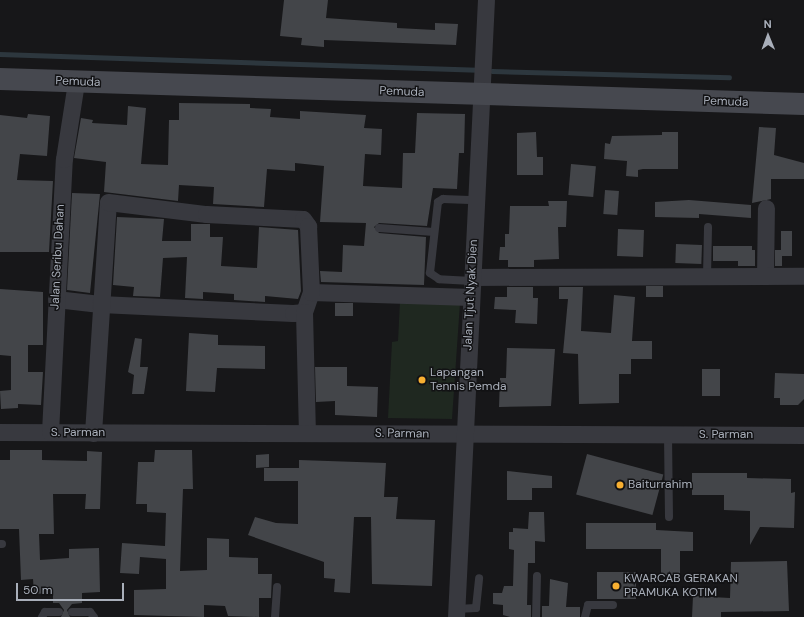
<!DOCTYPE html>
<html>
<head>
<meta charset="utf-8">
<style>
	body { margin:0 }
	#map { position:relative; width:804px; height:617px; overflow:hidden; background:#171719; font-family:"DM Sans",sans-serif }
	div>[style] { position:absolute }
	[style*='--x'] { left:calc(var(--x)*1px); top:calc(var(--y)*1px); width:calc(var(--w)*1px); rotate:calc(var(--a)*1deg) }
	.green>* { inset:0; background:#1f2820 }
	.stream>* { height:4.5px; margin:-2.25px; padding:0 2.25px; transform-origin:2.25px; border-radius:2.25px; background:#2d373e }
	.building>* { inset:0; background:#434549; transform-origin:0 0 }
	.lane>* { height:8px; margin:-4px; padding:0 4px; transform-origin:4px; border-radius:4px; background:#38393f }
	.street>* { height:17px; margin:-8.5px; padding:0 8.5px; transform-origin:8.5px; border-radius:8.5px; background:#38393f }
	.secondary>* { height:22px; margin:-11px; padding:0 11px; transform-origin:11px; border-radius:11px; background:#46484f }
	.dots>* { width:11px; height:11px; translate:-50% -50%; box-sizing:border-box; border:2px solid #121214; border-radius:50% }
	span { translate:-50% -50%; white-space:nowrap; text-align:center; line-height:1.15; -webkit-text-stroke:3px #121214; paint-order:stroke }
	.street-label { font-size:12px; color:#a9afba }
	.poi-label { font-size:12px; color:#a9afba }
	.left { translate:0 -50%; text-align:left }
	.north { position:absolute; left:748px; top:16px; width:40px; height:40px; -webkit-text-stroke:3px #121214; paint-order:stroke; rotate:359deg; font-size:11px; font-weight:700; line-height:16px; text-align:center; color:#a9afba }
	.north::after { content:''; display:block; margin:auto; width:14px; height:18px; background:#a9afba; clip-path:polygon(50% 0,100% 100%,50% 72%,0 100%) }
	.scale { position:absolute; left:16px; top:583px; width:108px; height:18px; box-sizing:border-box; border:2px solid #a9afba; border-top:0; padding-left:5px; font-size:12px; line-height:14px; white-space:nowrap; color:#a9afba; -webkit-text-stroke:3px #121214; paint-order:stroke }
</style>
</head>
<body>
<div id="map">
	<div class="green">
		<i style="clip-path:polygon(400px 301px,460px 303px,452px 419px,388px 418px,392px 342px,398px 341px)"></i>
	</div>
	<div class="stream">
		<i style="--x:0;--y:54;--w:477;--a:1.9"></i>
		<i style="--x:492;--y:71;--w:237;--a:1.5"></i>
	</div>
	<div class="building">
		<i style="clip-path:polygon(284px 0,328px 0,326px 18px,397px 23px,397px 28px,435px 30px,435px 23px,458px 24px,456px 45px,324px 40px,324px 47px,301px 45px,302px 38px,280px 36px)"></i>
		<i style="clip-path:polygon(179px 103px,250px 104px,250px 108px,271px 109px,270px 117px,300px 119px,300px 111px,366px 115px,364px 128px,382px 129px,381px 155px,365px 154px,363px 186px,402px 188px,403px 153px,415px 153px,417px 113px,465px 114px,464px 153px,459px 153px,457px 189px,433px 188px,427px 226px,379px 223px,374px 227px,379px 233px,426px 237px,424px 285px,321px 282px,320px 271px,342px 272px,343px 245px,364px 246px,366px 223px,320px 222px,324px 166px,295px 163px,295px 171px,267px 169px,264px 207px,213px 204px,214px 187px,179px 185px,178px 201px,104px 192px,106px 162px,74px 158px,81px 118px,93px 120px,92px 123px,127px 125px,128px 106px,146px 108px,141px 164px,168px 165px,169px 120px,179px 120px)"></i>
		<i style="clip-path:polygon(28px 114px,50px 116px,47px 156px,20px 154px,17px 180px,53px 181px,49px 252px,0 252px,0 115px,27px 118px)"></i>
		<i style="clip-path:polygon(759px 127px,776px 128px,774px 155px,804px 163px,804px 179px,771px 179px,771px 199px,752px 203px)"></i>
		<i style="clip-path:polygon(536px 132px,537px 157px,543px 157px,543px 175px,517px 175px,517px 133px)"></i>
		<i style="clip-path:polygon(662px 132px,678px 132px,678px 169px,643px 169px,638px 170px,638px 177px,626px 176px,627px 161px,604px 159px,605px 143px,610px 144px,612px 136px,662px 135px)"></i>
		<i style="left:571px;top:164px;width:25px;height:31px;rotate:5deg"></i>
		<i style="left:605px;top:190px;width:14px;height:24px;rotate:4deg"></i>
		<i style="clip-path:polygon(72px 193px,100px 194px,90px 293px,67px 290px)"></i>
		<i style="clip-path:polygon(689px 200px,751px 205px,751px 218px,699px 214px,699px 218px,655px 217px,655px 202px)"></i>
		<i style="clip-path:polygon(548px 201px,567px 201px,566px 227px,558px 227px,559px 259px,534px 260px,534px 267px,508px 267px,508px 260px,499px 260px,500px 247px,505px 247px,505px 234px,509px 234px,510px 206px,549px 206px)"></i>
		<i style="clip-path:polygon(117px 217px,164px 219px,162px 241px,191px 241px,191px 224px,210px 224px,210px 237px,223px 237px,221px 266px,257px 268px,259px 227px,298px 230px,301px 291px,298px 299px,265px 296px,265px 302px,234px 300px,234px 294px,203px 292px,203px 299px,185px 298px,187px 257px,163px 258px,160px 297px,133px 296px,134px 287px,113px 285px)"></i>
		<i style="left:618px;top:229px;width:26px;height:27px;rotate:2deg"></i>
		<i style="clip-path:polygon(781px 231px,792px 231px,792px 256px,782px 256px,782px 266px,775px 266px,775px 250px,781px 250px)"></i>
		<i style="left:676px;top:244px;width:26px;height:19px;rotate:2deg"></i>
		<i style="clip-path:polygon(713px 246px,752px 246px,752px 250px,755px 250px,755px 266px,738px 266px,738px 261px,713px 261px)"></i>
		<i style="left:646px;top:286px;width:17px;height:11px"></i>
		<i style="clip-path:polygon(507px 287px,533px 287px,533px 298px,538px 298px,537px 324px,515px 323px,516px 310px,494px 309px,495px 297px,507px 297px)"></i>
		<i style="clip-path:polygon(559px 287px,583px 287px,581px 331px,611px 333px,614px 295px,635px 297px,632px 341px,652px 341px,652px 359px,631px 359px,631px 374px,619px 374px,619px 403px,579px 404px,578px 354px,563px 353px,568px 299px,559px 299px)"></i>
		<i style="clip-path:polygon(0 289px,43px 292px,43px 345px,28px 345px,28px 372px,43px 372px,41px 405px,18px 404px,18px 408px,1px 409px,0 391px,11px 390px,11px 356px,0 355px)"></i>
		<i style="left:335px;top:303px;width:18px;height:13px"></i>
		<i style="clip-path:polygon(189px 333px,218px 335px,218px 345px,265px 346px,265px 369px,217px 368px,215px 392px,186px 391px)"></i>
		<i style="clip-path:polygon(135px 338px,142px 339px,140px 367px,148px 367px,144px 394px,132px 394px,134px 375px,128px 372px)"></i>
		<i style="clip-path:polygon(507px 348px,555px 349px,551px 406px,499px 407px,500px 378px,506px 378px)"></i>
		<i style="clip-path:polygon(315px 367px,347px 367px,347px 386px,378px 387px,377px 417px,335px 415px,335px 401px,316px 402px)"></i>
		<i style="left:702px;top:369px;width:18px;height:27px"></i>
		<i style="clip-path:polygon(775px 373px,804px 374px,804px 399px,798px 405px,780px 405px,780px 398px,774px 398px)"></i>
		<i style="clip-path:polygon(10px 450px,42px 450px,42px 460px,87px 461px,87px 451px,102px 452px,100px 509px,85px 509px,86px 494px,53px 494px,54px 534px,39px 534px,40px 560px,69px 558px,69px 549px,99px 548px,100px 592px,82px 593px,82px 603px,72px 604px,67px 610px,70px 617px,61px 617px,64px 610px,59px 603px,53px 603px,53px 593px,34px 594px,33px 579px,21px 580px,19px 529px,0 529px,0 460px,10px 460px)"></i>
		<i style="clip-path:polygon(155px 450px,192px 450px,193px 489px,183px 489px,180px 571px,207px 570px,207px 538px,229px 539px,229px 557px,258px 558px,258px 574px,272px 574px,271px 598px,259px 598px,259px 617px,228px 616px,225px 606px,204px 605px,204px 617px,134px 615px,134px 590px,166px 589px,166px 559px,140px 557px,139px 574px,120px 573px,122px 543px,165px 546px,166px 513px,147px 512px,147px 504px,136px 504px,138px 462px,154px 462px)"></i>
		<i style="clip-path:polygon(269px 454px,269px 467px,256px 468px,256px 455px)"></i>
		<i style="left:587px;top:454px;width:79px;height:42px;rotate:15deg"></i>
		<i style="clip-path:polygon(299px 460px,386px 463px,384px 497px,398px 497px,396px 519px,435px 520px,432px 586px,372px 584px,371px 517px,354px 517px,350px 593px,334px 592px,335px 579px,324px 578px,324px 562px,248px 535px,255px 517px,276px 523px,298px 524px,298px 481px,264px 481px,264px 468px,299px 468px)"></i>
		<i style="clip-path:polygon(507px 471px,552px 476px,552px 488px,532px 488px,532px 500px,507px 500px)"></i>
		<i style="clip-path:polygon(692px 473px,747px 473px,747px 478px,791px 479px,791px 493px,795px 492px,794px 528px,760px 527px,750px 545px,750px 511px,724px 510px,724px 495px,692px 495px)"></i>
		<i style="clip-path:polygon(529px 512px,544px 512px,545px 542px,535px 541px,535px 563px,528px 563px,527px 605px,531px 605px,531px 617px,510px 617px,503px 615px,503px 605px,493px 604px,493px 593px,502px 593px,504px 586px,513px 586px,514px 550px,509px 549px,509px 532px,513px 532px,513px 528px,528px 529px)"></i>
		<i style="clip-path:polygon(586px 523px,656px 523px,656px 530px,693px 532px,693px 551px,680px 551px,680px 575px,661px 575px,661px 549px,586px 549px)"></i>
		<i style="clip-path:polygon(787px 561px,789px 611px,721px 612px,721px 617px,692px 617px,693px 596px,730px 598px,731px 562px)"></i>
		<i style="left:597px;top:572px;width:39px;height:27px"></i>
		<i style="clip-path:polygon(550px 579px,568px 583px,566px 607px,580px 607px,580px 617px,542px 617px,542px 606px,549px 606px)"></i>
	</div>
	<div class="lane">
		<i style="--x:379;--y:228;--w:55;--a:4.2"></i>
		<i style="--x:707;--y:276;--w:49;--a:-88.8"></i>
		<i style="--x:472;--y:281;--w:33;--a:-177"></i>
		<i style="--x:439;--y:279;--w:11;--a:-146"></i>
		<i style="--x:430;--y:273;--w:71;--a:-83.6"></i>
		<i style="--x:438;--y:202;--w:6;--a:-31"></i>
		<i style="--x:443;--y:199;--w:33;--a:2"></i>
		<i style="--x:668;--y:435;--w:82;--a:89.3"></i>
		<i style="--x:0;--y:544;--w:2;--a:0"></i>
		<i style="--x:456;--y:609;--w:20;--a:-3"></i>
		<i style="--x:476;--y:608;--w:30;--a:-84"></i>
		<i style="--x:72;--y:612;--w:18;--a:0"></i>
		<i style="--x:90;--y:612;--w:6;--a:51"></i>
		<i style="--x:42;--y:617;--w:6;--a:-59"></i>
		<i style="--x:45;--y:612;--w:14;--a:0"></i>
		<i style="--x:275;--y:617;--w:30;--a:-86"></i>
		<i style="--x:536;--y:617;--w:41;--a:-88.6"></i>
		<i style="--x:585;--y:617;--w:12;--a:-76"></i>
		<i style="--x:588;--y:605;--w:25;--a:0"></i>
	</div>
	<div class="street">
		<i style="--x:765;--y:276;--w:68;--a:-89.2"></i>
		<i style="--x:473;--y:277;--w:331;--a:-0.2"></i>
		<i style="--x:56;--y:299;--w:44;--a:6.5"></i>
		<i style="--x:100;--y:304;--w:193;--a:2.7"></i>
		<i style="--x:293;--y:313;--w:11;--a:-5"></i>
		<i style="--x:304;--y:312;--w:21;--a:-71"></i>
		<i style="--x:311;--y:292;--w:160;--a:1.8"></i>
		<i style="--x:304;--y:312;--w:121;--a:88.6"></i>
		<i style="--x:0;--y:432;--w:804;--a:0.21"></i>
		<i style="--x:50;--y:432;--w:273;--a:-87.1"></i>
		<i style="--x:64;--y:159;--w:78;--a:-81.1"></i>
		<i style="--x:93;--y:433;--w:231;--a:-86.3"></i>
		<i style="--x:108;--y:202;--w:99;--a:7"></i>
		<i style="--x:206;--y:214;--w:97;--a:3"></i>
		<i style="--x:303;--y:219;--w:9;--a:54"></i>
		<i style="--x:308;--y:226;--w:66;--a:87.4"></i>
		<i style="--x:456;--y:617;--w:618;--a:-87.22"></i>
	</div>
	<div class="secondary">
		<i style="--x:0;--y:79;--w:804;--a:1.78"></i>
	</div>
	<div class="dots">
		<i style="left:422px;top:380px;background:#f7af31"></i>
		<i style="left:620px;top:485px;background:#f7af31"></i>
		<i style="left:616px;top:586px;background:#f7af31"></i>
	</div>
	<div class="street-label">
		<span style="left:78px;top:82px;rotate:2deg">Pemuda</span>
		<span style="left:402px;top:92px;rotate:2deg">Pemuda</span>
		<span style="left:726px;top:102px;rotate:2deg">Pemuda</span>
		<span style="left:58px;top:257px;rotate:-87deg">Jalan Seribu Dahan</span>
		<span style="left:471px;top:295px;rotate:-87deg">Jalan Tjut Nyak Dien</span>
		<span style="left:78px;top:433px">S. Parman</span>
		<span style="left:402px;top:434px;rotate:1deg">S. Parman</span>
		<span style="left:726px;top:435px">S. Parman</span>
	</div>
	<div class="poi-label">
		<span class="left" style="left:430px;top:380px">Lapangan<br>Tennis Pemda</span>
		<span class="left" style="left:628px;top:485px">Baiturrahim</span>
		<span class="left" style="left:624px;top:586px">KWARCAB GERAKAN<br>PRAMUKA KOTIM</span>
	</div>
	<div class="north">N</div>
	<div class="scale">50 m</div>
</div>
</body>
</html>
